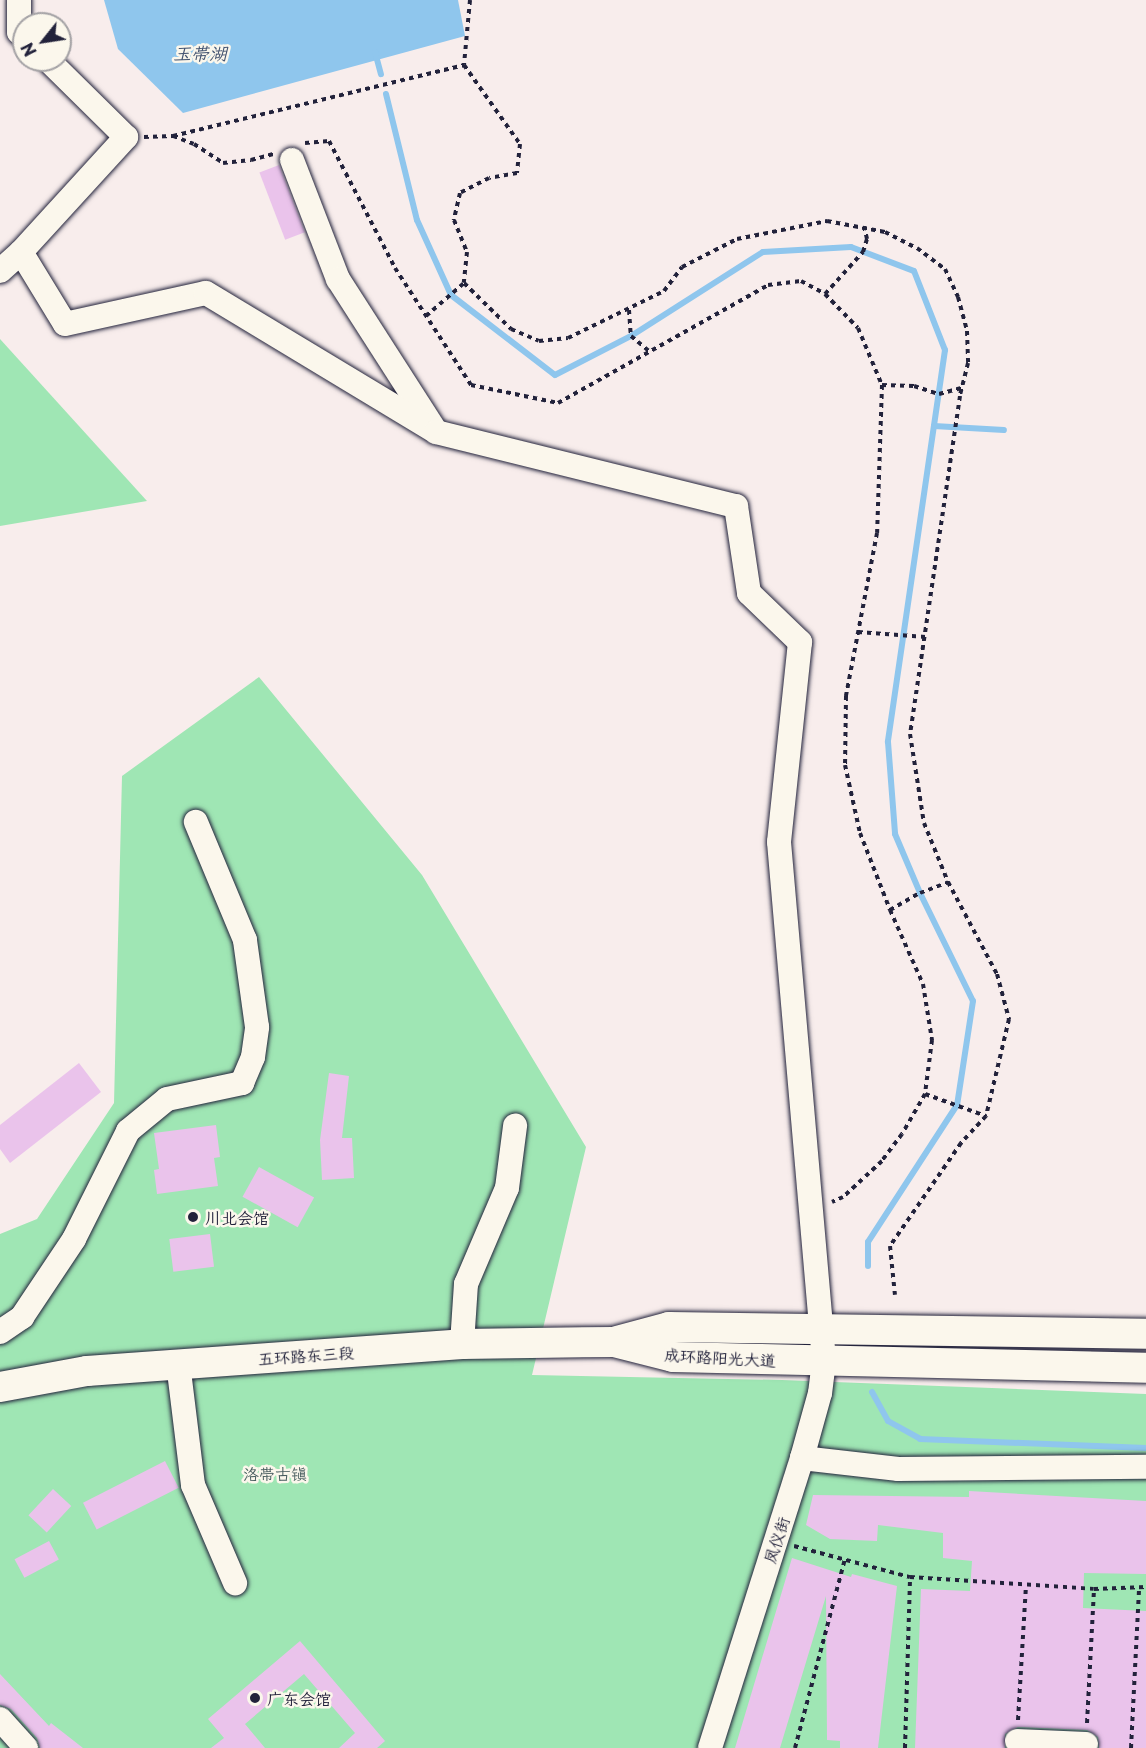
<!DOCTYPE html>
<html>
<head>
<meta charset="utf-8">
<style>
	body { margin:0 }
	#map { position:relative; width:1146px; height:1748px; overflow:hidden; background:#f8edec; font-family:"Playpen Sans","LXGW WenKai TC",sans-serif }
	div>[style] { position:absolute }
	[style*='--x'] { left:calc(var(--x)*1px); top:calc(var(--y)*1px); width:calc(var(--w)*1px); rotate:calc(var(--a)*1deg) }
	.green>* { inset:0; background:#9fe6b4 }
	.water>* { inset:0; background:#8fc6ed }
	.stream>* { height:6px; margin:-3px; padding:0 3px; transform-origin:3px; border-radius:3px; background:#8fc6ed }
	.building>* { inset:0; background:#eac3eb; transform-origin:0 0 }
	.path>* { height:4px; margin-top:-2px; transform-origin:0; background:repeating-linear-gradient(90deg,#22223b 0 4.5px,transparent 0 9px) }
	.roads { filter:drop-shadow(0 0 2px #22223b) drop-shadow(0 0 2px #22223b) }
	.minor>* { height:24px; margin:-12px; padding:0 12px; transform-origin:12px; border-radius:12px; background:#fbf7ec }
	.major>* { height:30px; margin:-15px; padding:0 15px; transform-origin:15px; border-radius:15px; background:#fbf7ec }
	.dots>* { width:16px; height:16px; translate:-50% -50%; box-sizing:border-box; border:3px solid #fbf7ec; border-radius:50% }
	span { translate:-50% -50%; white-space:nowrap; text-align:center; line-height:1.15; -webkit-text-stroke:5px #fbf7ec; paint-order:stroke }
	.poi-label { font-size:16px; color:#22223b }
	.left { translate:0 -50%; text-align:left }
	.street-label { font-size:16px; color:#22223b }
	.park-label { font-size:16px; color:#485d5f }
	.water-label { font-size:18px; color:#435370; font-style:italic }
	.north { position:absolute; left:12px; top:12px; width:60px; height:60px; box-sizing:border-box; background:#fbf7ec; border:2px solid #a4a2a5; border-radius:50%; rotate:240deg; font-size:16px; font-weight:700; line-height:24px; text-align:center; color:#22223b }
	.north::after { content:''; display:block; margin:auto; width:21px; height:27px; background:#22223b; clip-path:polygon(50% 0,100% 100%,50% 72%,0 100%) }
</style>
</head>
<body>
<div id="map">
	<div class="green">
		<i style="clip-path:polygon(0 339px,147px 501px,0 526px)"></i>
		<i style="clip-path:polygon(259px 677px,422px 875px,586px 1147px,532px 1375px,782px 1380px,1146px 1394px,1146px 1748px,0 1748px,0 1234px,37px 1219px,114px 1103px,122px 776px)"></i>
	</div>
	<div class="water">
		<i style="clip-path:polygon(104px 0,458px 0,465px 36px,183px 113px,118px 49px)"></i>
	</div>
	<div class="stream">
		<i style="--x:375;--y:52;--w:23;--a:75"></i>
		<i style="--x:386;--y:94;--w:130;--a:76.2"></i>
		<i style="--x:417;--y:220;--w:82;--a:65.6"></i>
		<i style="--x:451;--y:295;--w:131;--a:37.6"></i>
		<i style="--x:555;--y:375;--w:85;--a:-27.2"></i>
		<i style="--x:631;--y:336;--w:156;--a:-32.5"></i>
		<i style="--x:763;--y:252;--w:88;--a:-3.3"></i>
		<i style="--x:851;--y:247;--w:67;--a:20.9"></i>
		<i style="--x:914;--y:271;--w:85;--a:68.6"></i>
		<i style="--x:945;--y:350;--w:396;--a:98.3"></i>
		<i style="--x:888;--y:742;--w:92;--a:85.6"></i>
		<i style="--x:895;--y:834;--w:64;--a:67"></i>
		<i style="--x:920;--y:893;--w:120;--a:63.9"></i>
		<i style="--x:973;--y:1001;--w:105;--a:98.7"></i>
		<i style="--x:957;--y:1105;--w:163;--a:123"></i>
		<i style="--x:868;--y:1242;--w:24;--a:90"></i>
		<i style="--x:934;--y:426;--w:70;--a:3.3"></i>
		<i style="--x:872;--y:1392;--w:33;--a:61"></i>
		<i style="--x:888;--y:1421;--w:37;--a:29"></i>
		<i style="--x:920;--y:1439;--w:226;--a:2.3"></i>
	</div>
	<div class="building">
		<i style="left:279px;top:165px;width:72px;height:21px;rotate:69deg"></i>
		<i style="clip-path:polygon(79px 1063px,101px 1092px,10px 1163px,0 1149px,0 1125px)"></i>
		<i style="clip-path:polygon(329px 1073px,349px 1076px,342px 1138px,352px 1138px,354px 1178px,322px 1180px,320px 1140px)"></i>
		<i style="clip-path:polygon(216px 1125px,220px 1157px,214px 1158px,218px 1186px,157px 1194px,154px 1170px,159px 1169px,154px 1133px)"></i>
		<i style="left:259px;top:1167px;width:63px;height:34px;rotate:29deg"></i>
		<i style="left:210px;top:1234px;width:33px;height:41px;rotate:83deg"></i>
		<i style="left:165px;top:1461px;width:30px;height:92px;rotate:63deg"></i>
		<i style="left:53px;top:1489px;width:25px;height:36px;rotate:43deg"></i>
		<i style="clip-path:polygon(969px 1491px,1146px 1501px,1146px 1574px,1084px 1573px,1083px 1608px,1146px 1611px,1146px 1748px,1099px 1748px,1098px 1737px,1087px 1730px,1018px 1727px,1005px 1734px,1005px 1748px,915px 1748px,921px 1589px,970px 1591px,972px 1561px,943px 1558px,943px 1533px,878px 1525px,877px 1541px,830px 1539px,806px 1525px,813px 1495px,969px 1497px)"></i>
		<i style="left:49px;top:1541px;width:21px;height:39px;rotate:62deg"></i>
		<i style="clip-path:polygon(792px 1558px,851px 1577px,852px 1574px,897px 1586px,878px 1748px,840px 1748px,840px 1741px,827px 1740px,826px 1596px,780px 1748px,735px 1748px)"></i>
		<i style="clip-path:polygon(300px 1641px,385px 1741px,377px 1748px,339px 1748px,355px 1733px,304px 1674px,245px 1724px,265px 1748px,211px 1748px,224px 1738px,208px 1719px)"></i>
		<i style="clip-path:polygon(0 1674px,49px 1726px,51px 1723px,83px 1748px,40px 1748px,37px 1738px,11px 1709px,0 1705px)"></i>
	</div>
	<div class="path">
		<i style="--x:470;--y:0;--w:65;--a:95.3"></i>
		<i style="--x:464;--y:65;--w:97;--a:54.7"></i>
		<i style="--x:520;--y:144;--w:29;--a:96"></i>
		<i style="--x:517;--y:173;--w:28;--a:170"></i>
		<i style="--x:489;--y:178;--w:33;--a:153"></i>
		<i style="--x:460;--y:193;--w:28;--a:103"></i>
		<i style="--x:454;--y:220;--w:35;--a:68"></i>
		<i style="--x:467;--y:252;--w:31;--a:96"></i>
		<i style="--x:464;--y:283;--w:66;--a:44.4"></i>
		<i style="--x:511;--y:329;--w:30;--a:23"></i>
		<i style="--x:539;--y:341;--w:29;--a:-6"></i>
		<i style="--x:568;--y:338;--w:107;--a:-26.1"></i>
		<i style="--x:664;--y:291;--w:30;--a:-53"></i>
		<i style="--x:682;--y:267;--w:62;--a:-27"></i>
		<i style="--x:737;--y:239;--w:92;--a:-11.3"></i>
		<i style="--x:827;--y:221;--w:59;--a:10.7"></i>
		<i style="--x:885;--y:232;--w:36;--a:27"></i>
		<i style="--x:917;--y:248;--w:35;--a:37"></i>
		<i style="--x:945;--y:269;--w:31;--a:65"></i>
		<i style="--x:958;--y:297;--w:35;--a:75"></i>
		<i style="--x:967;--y:331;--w:32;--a:88"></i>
		<i style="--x:968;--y:363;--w:34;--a:104"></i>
		<i style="--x:960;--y:396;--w:342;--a:98.4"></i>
		<i style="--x:910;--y:734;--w:90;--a:81.1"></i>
		<i style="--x:924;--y:823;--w:64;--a:67.9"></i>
		<i style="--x:948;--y:882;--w:104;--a:62"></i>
		<i style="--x:997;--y:974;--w:47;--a:75.1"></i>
		<i style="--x:1009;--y:1019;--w:100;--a:103.3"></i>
		<i style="--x:986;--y:1116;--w:37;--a:133"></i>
		<i style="--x:961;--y:1143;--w:125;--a:124.6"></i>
		<i style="--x:890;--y:1246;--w:49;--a:84.2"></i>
		<i style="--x:173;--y:136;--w:300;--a:-13.7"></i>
		<i style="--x:144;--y:137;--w:29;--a:-2"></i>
		<i style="--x:173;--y:136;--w:22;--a:21"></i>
		<i style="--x:194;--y:144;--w:35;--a:33"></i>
		<i style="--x:223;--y:163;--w:28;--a:-6"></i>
		<i style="--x:251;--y:160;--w:23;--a:-15"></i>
		<i style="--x:305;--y:143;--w:24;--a:-5"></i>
		<i style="--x:329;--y:141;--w:143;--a:62.5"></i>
		<i style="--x:395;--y:268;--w:140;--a:57"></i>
		<i style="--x:471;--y:385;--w:89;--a:11.7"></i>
		<i style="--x:558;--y:403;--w:241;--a:-29.3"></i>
		<i style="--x:768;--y:285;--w:33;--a:-7"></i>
		<i style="--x:801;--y:281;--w:27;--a:28"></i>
		<i style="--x:825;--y:294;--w:47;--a:45.9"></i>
		<i style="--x:858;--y:328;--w:62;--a:67.2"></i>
		<i style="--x:882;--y:385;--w:148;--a:91.9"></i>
		<i style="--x:877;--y:533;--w:166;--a:100.8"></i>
		<i style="--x:846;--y:696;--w:69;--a:90.8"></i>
		<i style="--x:845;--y:765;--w:70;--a:77.6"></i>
		<i style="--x:860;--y:833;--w:83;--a:68.7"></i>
		<i style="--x:890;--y:910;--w:81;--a:66"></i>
		<i style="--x:923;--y:984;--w:57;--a:80.9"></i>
		<i style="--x:932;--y:1040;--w:54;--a:97.4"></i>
		<i style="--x:925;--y:1094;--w:46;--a:119.9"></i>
		<i style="--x:902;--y:1134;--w:34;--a:127"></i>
		<i style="--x:882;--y:1161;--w:53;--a:137.3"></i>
		<i style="--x:843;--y:1197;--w:12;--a:156"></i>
		<i style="--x:825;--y:294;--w:57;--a:-47.9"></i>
		<i style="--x:863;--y:252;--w:14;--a:-73"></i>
		<i style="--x:867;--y:239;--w:13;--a:-103"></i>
		<i style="--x:629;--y:310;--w:26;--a:86"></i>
		<i style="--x:631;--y:336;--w:23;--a:40"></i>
		<i style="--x:426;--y:316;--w:50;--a:-41"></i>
		<i style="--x:882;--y:385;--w:32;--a:2"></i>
		<i style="--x:914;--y:386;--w:26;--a:18"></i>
		<i style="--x:939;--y:394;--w:24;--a:-15"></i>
		<i style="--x:858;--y:632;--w:68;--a:4.2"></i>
		<i style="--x:890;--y:910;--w:34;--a:-30"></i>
		<i style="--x:920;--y:893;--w:30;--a:-21"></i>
		<i style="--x:925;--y:1094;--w:65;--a:19.8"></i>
		<i style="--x:794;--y:1546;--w:120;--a:15"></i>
		<i style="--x:910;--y:1577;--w:184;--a:3.7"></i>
		<i style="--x:1094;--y:1589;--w:52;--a:-2.2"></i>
		<i style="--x:1018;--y:1720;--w:134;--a:-86.6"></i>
		<i style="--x:1087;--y:1723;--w:134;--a:-87"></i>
		<i style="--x:795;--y:1748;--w:196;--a:-75.2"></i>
		<i style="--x:905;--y:1748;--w:171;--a:-88.3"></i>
		<i style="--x:1131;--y:1748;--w:160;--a:-87.1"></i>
	</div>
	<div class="roads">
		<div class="minor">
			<i style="--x:19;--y:0;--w:32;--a:90"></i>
			<i style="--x:19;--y:32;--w:7;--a:45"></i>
			<i style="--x:292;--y:160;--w:128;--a:68.9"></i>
			<i style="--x:338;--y:279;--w:176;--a:57.3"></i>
			<i style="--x:21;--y:252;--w:84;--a:58.6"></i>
			<i style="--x:65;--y:324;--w:144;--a:-12.4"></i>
			<i style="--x:206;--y:293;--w:269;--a:31.1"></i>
			<i style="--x:436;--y:432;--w:309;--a:13.9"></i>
			<i style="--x:736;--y:506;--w:88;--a:81.5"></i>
			<i style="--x:749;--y:593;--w:71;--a:43.9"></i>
			<i style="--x:800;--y:642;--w:201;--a:96"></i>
			<i style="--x:779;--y:842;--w:521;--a:85.04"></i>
			<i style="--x:824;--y:1361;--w:32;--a:97"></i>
			<i style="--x:820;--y:1393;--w:67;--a:105.5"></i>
			<i style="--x:802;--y:1458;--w:304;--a:107.6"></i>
			<i style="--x:0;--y:271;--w:28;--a:-42"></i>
			<i style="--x:21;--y:252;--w:156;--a:-47.6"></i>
			<i style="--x:126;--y:137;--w:110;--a:-135.4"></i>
			<i style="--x:0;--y:1332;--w:27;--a:-34"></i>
			<i style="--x:22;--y:1317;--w:94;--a:-56.3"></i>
			<i style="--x:74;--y:1239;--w:121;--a:-63.4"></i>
			<i style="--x:128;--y:1131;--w:50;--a:-39.4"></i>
			<i style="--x:167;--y:1099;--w:77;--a:-12"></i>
			<i style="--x:242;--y:1083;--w:28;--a:-67"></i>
			<i style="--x:253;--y:1057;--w:30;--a:-82"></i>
			<i style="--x:257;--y:1027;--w:88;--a:-97.9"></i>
			<i style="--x:245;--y:940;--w:128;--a:-112.6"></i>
			<i style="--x:462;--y:1344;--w:60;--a:-86.2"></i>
			<i style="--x:466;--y:1284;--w:104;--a:-66.9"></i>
			<i style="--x:507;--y:1188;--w:63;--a:-82.6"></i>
			<i style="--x:178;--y:1363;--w:123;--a:83"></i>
			<i style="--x:193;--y:1485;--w:107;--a:66.8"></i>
			<i style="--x:802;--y:1458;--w:97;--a:6.5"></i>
			<i style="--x:898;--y:1469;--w:248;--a:-0.5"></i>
			<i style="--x:0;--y:1719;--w:39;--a:48"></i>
			<i style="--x:1017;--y:1741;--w:69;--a:2.5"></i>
		</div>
		<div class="major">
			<i style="--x:617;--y:1341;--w:54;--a:-15.1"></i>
			<i style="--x:669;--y:1327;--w:477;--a:0.8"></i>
			<i style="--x:0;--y:1387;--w:88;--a:-10.4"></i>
			<i style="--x:87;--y:1371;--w:376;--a:-4.1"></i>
			<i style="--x:462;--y:1344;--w:152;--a:-0.8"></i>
			<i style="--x:614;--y:1342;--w:61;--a:14.3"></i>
			<i style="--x:673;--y:1357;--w:473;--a:1.3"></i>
		</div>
	</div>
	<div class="dots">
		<i style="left:193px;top:1217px;background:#22223b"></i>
		<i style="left:255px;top:1698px;background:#22223b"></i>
	</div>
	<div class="poi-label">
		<span class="left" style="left:205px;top:1217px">川北会馆</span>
		<span class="left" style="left:267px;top:1698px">广东会馆</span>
	</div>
	<div class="street-label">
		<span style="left:306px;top:1355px;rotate:-4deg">五环路东三段</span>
		<span style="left:720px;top:1357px;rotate:3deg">成环路阳光大道</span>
		<span style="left:776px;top:1540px;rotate:-72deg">凤仪街</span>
	</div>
	<div class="park-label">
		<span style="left:275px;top:1473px">洛带古镇</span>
	</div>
	<div class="water-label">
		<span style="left:200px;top:53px">玉带湖</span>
	</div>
	<div class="north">N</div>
</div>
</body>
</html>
